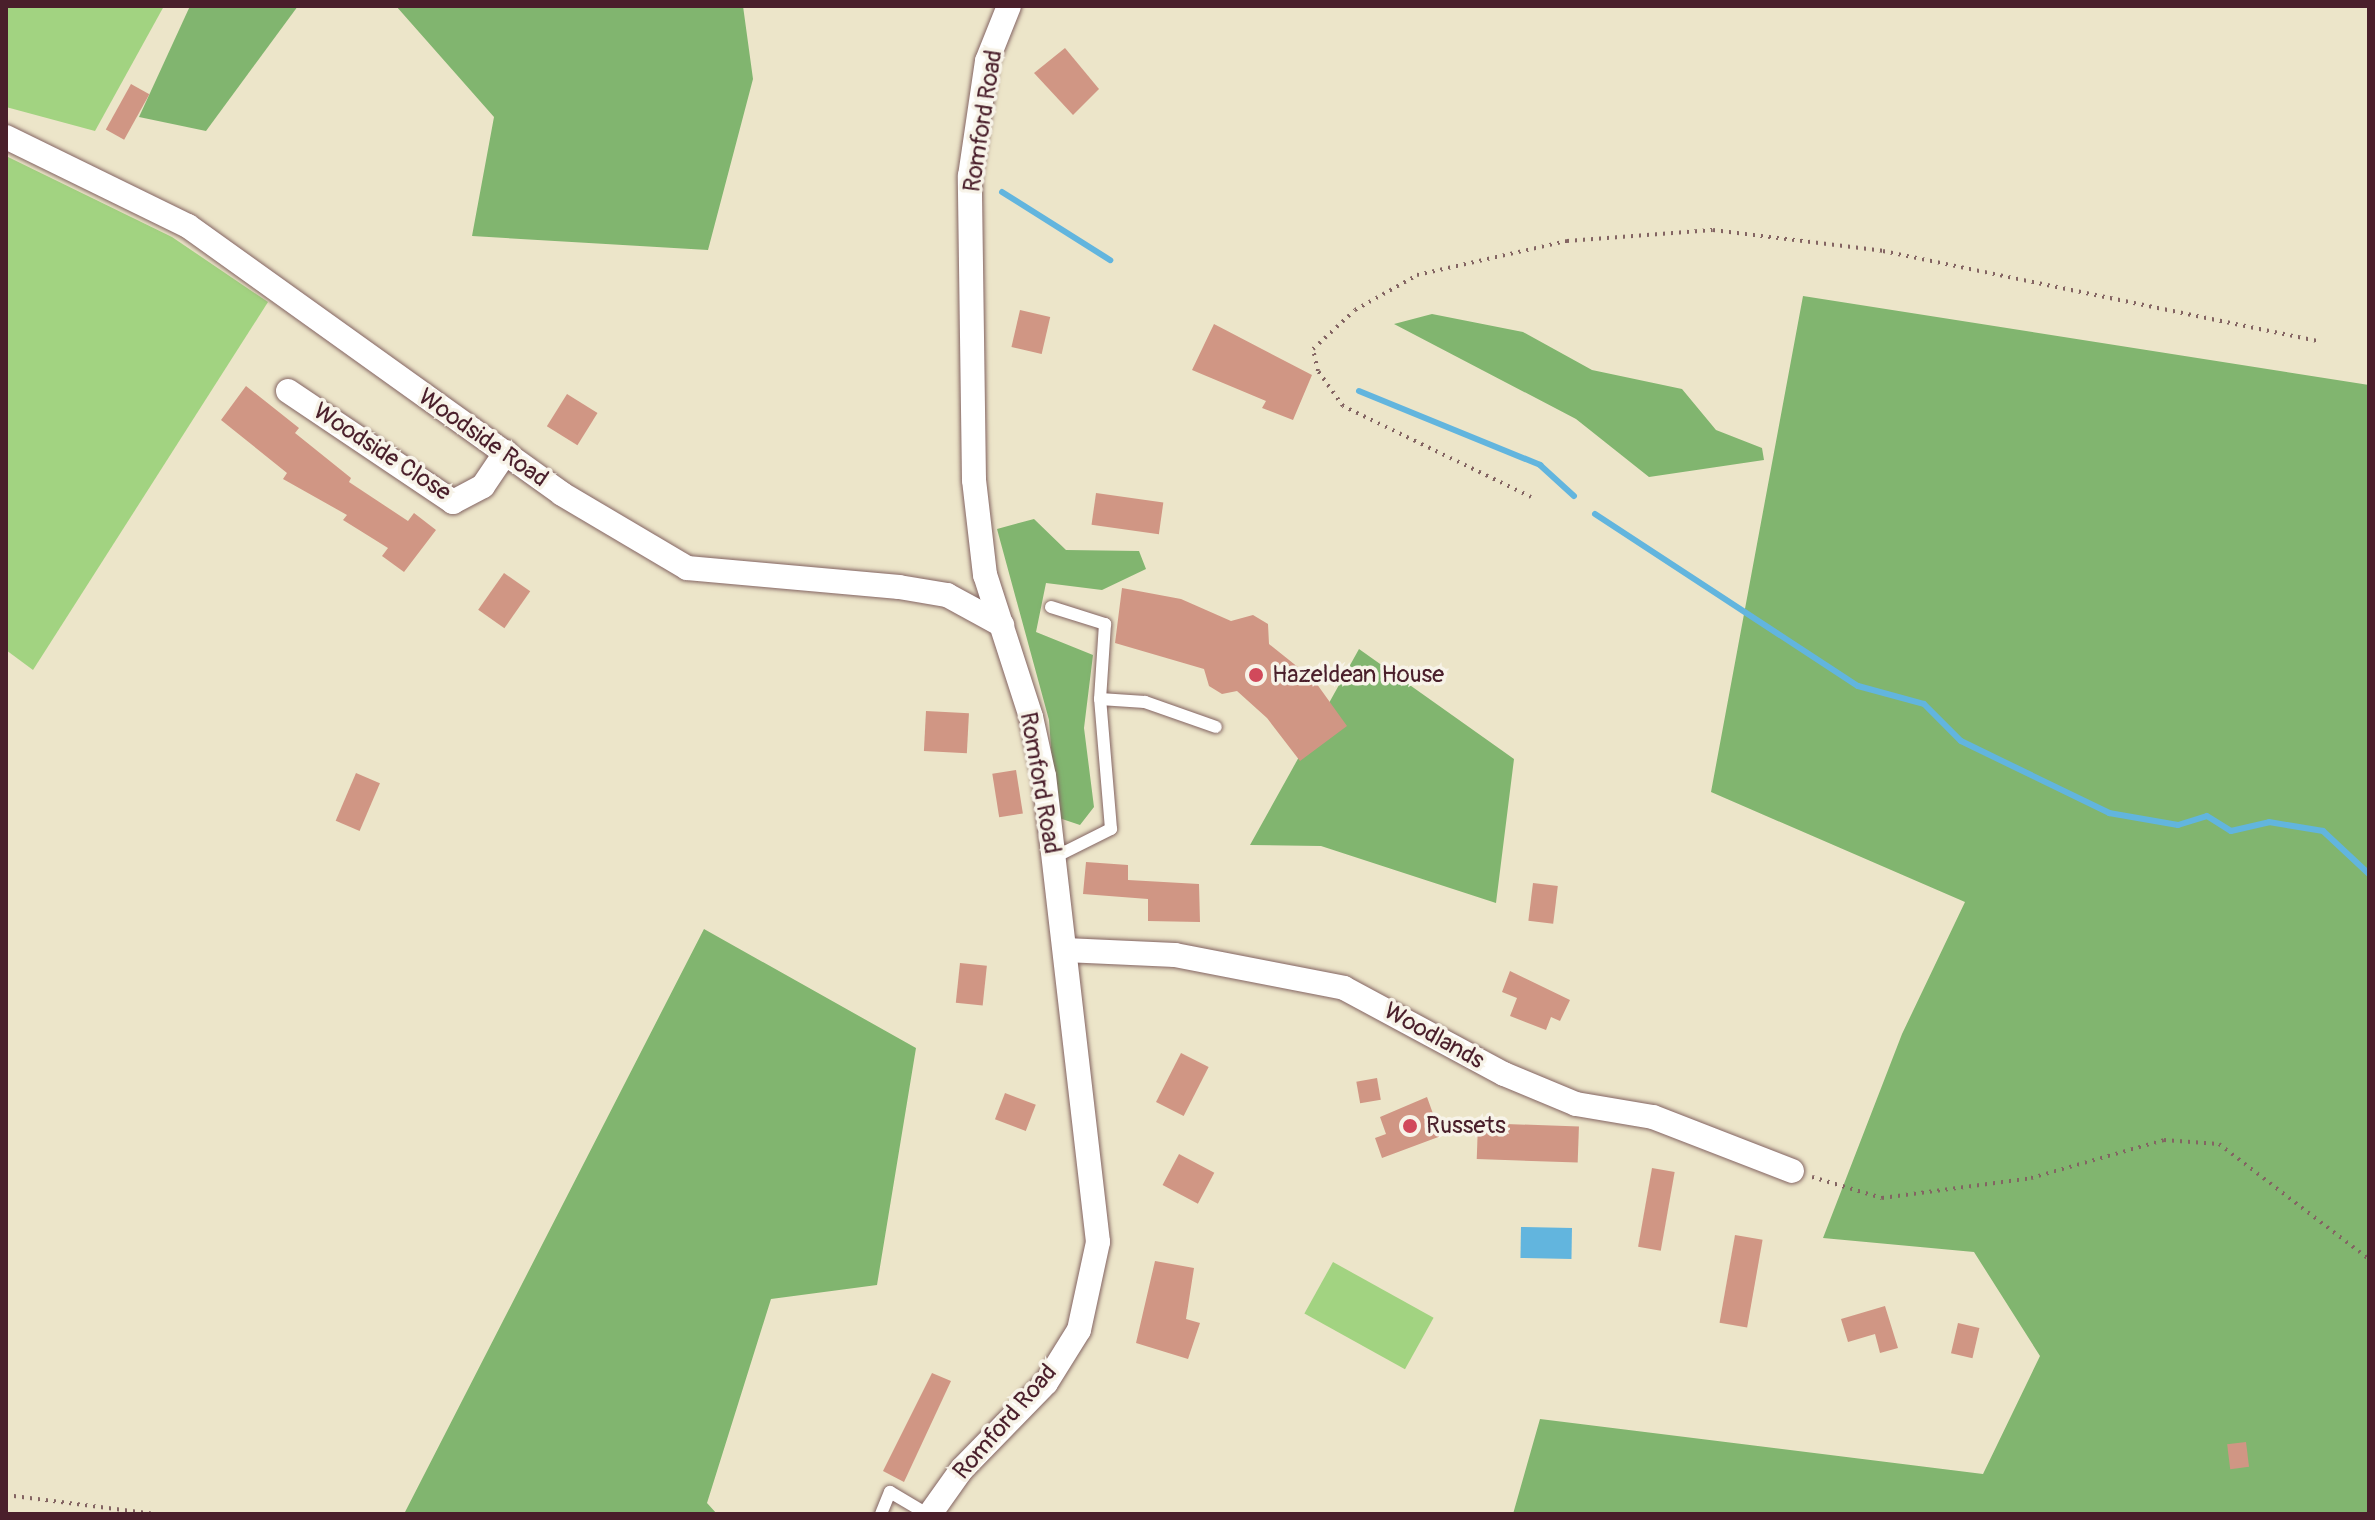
<!DOCTYPE html>
<html>
<head>
<meta charset="utf-8">
<style>
	body { margin:0 }
	#map { position:relative; width:2375px; height:1520px; overflow:hidden; background:#ece5c9; font-family:Pangolin,sans-serif }
	div>[style] { position:absolute }
	[style*='--x'] { left:calc(var(--x)*1px); top:calc(var(--y)*1px); width:calc(var(--w)*1px); rotate:calc(var(--a)*1deg) }
	.green>* { inset:0; background:#a2d381; transform-origin:0 0 }
	.forest>* { inset:0; background:#81b56f }
	.water>* { inset:0; background:#62b5de; transform-origin:0 0 }
	.stream>* { height:6px; margin:-3px; padding:0 3px; transform-origin:3px; border-radius:3px; background:#62b5de }
	.building>* { inset:0; background:#d09684; transform-origin:0 0 }
	.path>* { height:4px; margin-top:-2px; transform-origin:0; background:repeating-linear-gradient(90deg,#836462 0 2px,transparent 0 8px) }
	.roads { filter:drop-shadow(0 0 2px #836462) drop-shadow(0 0 2px #836462) }
	.lane>* { height:12px; margin:-6px; padding:0 6px; transform-origin:6px; border-radius:6px; background:#fff }
	.street>* { height:24px; margin:-12px; padding:0 12px; transform-origin:12px; border-radius:12px; background:#fff }
	.dots>* { width:22px; height:22px; translate:-50% -50%; box-sizing:border-box; border:4px solid #f7f3e8; border-radius:50% }
	span { translate:-50% -50%; white-space:nowrap; text-align:center; line-height:1.15; -webkit-text-stroke:7px #f7f3e8; paint-order:stroke }
	.street-label { font-size:24px; color:#4a1f2b }
	.poi-label { font-size:24px; color:#4a1f2b }
	.left { translate:0 -50%; text-align:left }
	.frame { position:absolute; inset:0; border:8px solid #4a1f2b; pointer-events:none }
</style>
</head>
<body>
<div id="map">
	<div class="green">
		<i style="clip-path:polygon(6px 6px,164px 6px,95px 131px,6px 107px)"></i>
		<i style="clip-path:polygon(6px 156px,172px 237px,268px 302px,33px 670px,6px 650px)"></i>
		<i style="left:1333px;top:1262px;width:115px;height:59px;rotate:29deg"></i>
	</div>
	<div class="forest">
		<i style="clip-path:polygon(190px 6px,298px 6px,206px 131px,139px 117px)"></i>
		<i style="clip-path:polygon(396px 6px,743px 6px,753px 79px,708px 250px,472px 236px,494px 117px)"></i>
		<i style="clip-path:polygon(1803px 296px,2369px 385px,2369px 1514px,1513px 1514px,1540px 1419px,1983px 1474px,2040px 1356px,1974px 1252px,1823px 1238px,1902px 1034px,1965px 902px,1711px 792px)"></i>
		<i style="clip-path:polygon(1432px 314px,1523px 332px,1592px 370px,1682px 389px,1716px 430px,1762px 448px,1764px 460px,1649px 477px,1576px 419px,1394px 324px)"></i>
		<i style="clip-path:polygon(1034px 519px,1066px 550px,1139px 551px,1146px 569px,1102px 590px,1046px 583px,1036px 632px,1093px 655px,1084px 728px,1094px 807px,1080px 825px,1056px 817px,1049px 720px,997px 529px)"></i>
		<i style="clip-path:polygon(1359px 649px,1514px 759px,1496px 903px,1321px 846px,1250px 845px)"></i>
		<i style="clip-path:polygon(704px 929px,916px 1048px,877px 1285px,771px 1299px,707px 1503px,717px 1514px,404px 1514px)"></i>
	</div>
	<div class="water">
		<i style="left:1521px;top:1227px;width:51px;height:31px;rotate:1deg"></i>
	</div>
	<div class="stream">
		<i style="--x:1002;--y:192;--w:128;--a:32.2"></i>
		<i style="--x:1359;--y:391;--w:196;--a:22.2"></i>
		<i style="--x:1540;--y:465;--w:46;--a:42.4"></i>
		<i style="--x:1595;--y:514;--w:314;--a:33.2"></i>
		<i style="--x:1858;--y:686;--w:68;--a:15.3"></i>
		<i style="--x:1924;--y:704;--w:52;--a:45"></i>
		<i style="--x:1961;--y:741;--w:165;--a:25.9"></i>
		<i style="--x:2109;--y:813;--w:70;--a:9.9"></i>
		<i style="--x:2178;--y:825;--w:30;--a:-17"></i>
		<i style="--x:2207;--y:816;--w:28;--a:32"></i>
		<i style="--x:2231;--y:831;--w:39;--a:-13"></i>
		<i style="--x:2269;--y:822;--w:55;--a:9.5"></i>
		<i style="--x:2323;--y:831;--w:63;--a:43.1"></i>
	</div>
	<div class="building">
		<i style="clip-path:polygon(1065px 48px,1099px 89px,1073px 115px,1034px 73px)"></i>
		<i style="left:131px;top:84px;width:21px;height:52px;rotate:29deg"></i>
		<i style="left:1020px;top:310px;width:31px;height:38px;rotate:13deg"></i>
		<i style="clip-path:polygon(1214px 324px,1312px 375px,1293px 420px,1262px 408px,1266px 401px,1192px 370px)"></i>
		<i style="clip-path:polygon(246px 386px,299px 428px,295px 433px,351px 478px,349px 482px,408px 521px,414px 513px,436px 530px,404px 572px,382px 556px,388px 548px,343px 520px,347px 515px,283px 479px,287px 473px,221px 420px)"></i>
		<i style="left:567px;top:394px;width:36px;height:38px;rotate:32deg"></i>
		<i style="left:1096px;top:493px;width:68px;height:32px;rotate:8deg"></i>
		<i style="left:504px;top:573px;width:32px;height:45px;rotate:35deg"></i>
		<i style="clip-path:polygon(1122px 588px,1181px 599px,1231px 621px,1253px 615px,1268px 624px,1269px 644px,1314px 680px,1347px 726px,1300px 761px,1267px 718px,1237px 691px,1222px 694px,1209px 686px,1204px 669px,1115px 643px)"></i>
		<i style="left:926px;top:711px;width:43px;height:40px;rotate:3deg"></i>
		<i style="left:1016px;top:770px;width:44px;height:24px;rotate:81deg"></i>
		<i style="left:356px;top:773px;width:26px;height:52px;rotate:23deg"></i>
		<i style="clip-path:polygon(1086px 862px,1128px 865px,1128px 880px,1199px 884px,1200px 922px,1148px 921px,1148px 899px,1083px 894px)"></i>
		<i style="left:1533px;top:883px;width:25px;height:38px;rotate:7deg"></i>
		<i style="left:960px;top:963px;width:27px;height:40px;rotate:6deg"></i>
		<i style="clip-path:polygon(1510px 971px,1570px 1000px,1560px 1021px,1551px 1017px,1546px 1030px,1510px 1016px,1517px 998px,1502px 992px)"></i>
		<i style="left:1181px;top:1053px;width:31px;height:55px;rotate:27deg"></i>
		<i style="left:1377px;top:1078px;width:22px;height:21px;rotate:80deg"></i>
		<i style="left:1005px;top:1093px;width:33px;height:28px;rotate:21deg"></i>
		<i style="clip-path:polygon(1427px 1097px,1441px 1136px,1382px 1158px,1375px 1138px,1386px 1134px,1380px 1117px)"></i>
		<i style="left:1478px;top:1123px;width:101px;height:36px;rotate:2deg"></i>
		<i style="left:1179px;top:1154px;width:40px;height:35px;rotate:28deg"></i>
		<i style="left:1652px;top:1168px;width:23px;height:80px;rotate:10deg"></i>
		<i style="left:1735px;top:1235px;width:28px;height:89px;rotate:10deg"></i>
		<i style="clip-path:polygon(1155px 1261px,1194px 1268px,1186px 1319px,1200px 1323px,1188px 1359px,1136px 1343px)"></i>
		<i style="clip-path:polygon(1885px 1306px,1898px 1348px,1880px 1353px,1875px 1334px,1848px 1342px,1841px 1319px)"></i>
		<i style="left:1958px;top:1323px;width:22px;height:31px;rotate:13deg"></i>
		<i style="clip-path:polygon(932px 1373px,951px 1381px,904px 1482px,883px 1471px)"></i>
		<i style="left:2246px;top:1442px;width:25px;height:19px;rotate:83deg"></i>
	</div>
	<div class="path">
		<i style="--x:1531;--y:497;--w:209;--a:-154.2"></i>
		<i style="--x:1343;--y:406;--w:43;--a:-125.5"></i>
		<i style="--x:1318;--y:371;--w:23;--a:-103"></i>
		<i style="--x:1313;--y:349;--w:57;--a:-42.9"></i>
		<i style="--x:1355;--y:310;--w:71;--a:-29.4"></i>
		<i style="--x:1417;--y:275;--w:154;--a:-12.8"></i>
		<i style="--x:1567;--y:241;--w:146;--a:-4.3"></i>
		<i style="--x:1713;--y:230;--w:171;--a:7"></i>
		<i style="--x:1883;--y:251;--w:445;--a:11.7"></i>
		<i style="--x:1812;--y:1177;--w:73;--a:16.7"></i>
		<i style="--x:1882;--y:1198;--w:150;--a:-7.6"></i>
		<i style="--x:2031;--y:1178;--w:138;--a:-15.9"></i>
		<i style="--x:2164;--y:1140;--w:55;--a:4.2"></i>
		<i style="--x:2219;--y:1144;--w:189;--a:37.5"></i>
		<i style="--x:6;--y:1495;--w:150;--a:7.3"></i>
	</div>
	<div class="roads">
		<div class="lane">
			<i style="--x:1051;--y:607;--w:57;--a:17.5"></i>
			<i style="--x:1105;--y:624;--w:75;--a:93.8"></i>
			<i style="--x:1053;--y:858;--w:65;--a:-26.6"></i>
			<i style="--x:1111;--y:829;--w:130;--a:-94.8"></i>
			<i style="--x:1100;--y:699;--w:45;--a:3.8"></i>
			<i style="--x:1145;--y:702;--w:75;--a:19.4"></i>
			<i style="--x:881;--y:1514;--w:24;--a:-68"></i>
			<i style="--x:890;--y:1492;--w:43;--a:30.7"></i>
		</div>
		<div class="street">
			<i style="--x:6;--y:137;--w:203;--a:26.1"></i>
			<i style="--x:188;--y:226;--w:460;--a:35.6"></i>
			<i style="--x:562;--y:494;--w:145;--a:30.6"></i>
			<i style="--x:687;--y:568;--w:213;--a:5.1"></i>
			<i style="--x:899;--y:587;--w:49;--a:9.5"></i>
			<i style="--x:947;--y:595;--w:63;--a:28.6"></i>
			<i style="--x:288;--y:391;--w:199;--a:33.9"></i>
			<i style="--x:453;--y:502;--w:34;--a:-28"></i>
			<i style="--x:483;--y:486;--w:41;--a:-55.9"></i>
			<i style="--x:1065;--y:950;--w:110;--a:2.6"></i>
			<i style="--x:1175;--y:955;--w:172;--a:11"></i>
			<i style="--x:1344;--y:988;--w:182;--a:28.3"></i>
			<i style="--x:1504;--y:1074;--w:78;--a:22.6"></i>
			<i style="--x:1576;--y:1104;--w:78;--a:9.6"></i>
			<i style="--x:1653;--y:1117;--w:149;--a:21.2"></i>
			<i style="--x:930;--y:1514;--w:55;--a:-54.6"></i>
			<i style="--x:962;--y:1469;--w:120;--a:-45.7"></i>
			<i style="--x:1046;--y:1383;--w:62;--a:-58.1"></i>
			<i style="--x:1079;--y:1330;--w:90;--a:-77.8"></i>
			<i style="--x:1098;--y:1242;--w:469;--a:-96.6"></i>
			<i style="--x:1044;--y:776;--w:60;--a:-102.4"></i>
			<i style="--x:1031;--y:717;--w:149;--a:-107.9"></i>
			<i style="--x:985;--y:575;--w:96;--a:-96.6"></i>
			<i style="--x:974;--y:480;--w:304;--a:-90.8"></i>
			<i style="--x:970;--y:176;--w:116;--a:-81.6"></i>
			<i style="--x:987;--y:61;--w:59;--a:-68.2"></i>
		</div>
	</div>
	<div class="dots">
		<i style="left:1256px;top:675px;background:#d1495b"></i>
		<i style="left:1410px;top:1126px;background:#d1495b"></i>
	</div>
	<div class="street-label">
		<span style="left:983px;top:121px;rotate:-81deg">Romford Road</span>
		<span style="left:483px;top:438px;rotate:35deg">Woodside Road</span>
		<span style="left:382px;top:452px;rotate:33deg">Woodside Close</span>
		<span style="left:1040px;top:783px;rotate:80deg">Romford Road</span>
		<span style="left:1434px;top:1036px;rotate:29deg">Woodlands</span>
		<span style="left:1005px;top:1422px;rotate:-49deg">Romford Road</span>
	</div>
	<div class="poi-label">
		<span class="left" style="left:1272px;top:675px">Hazeldean House</span>
		<span class="left" style="left:1426px;top:1126px">Russets</span>
	</div>
	<div class="frame"></div>
</div>
</body>
</html>
